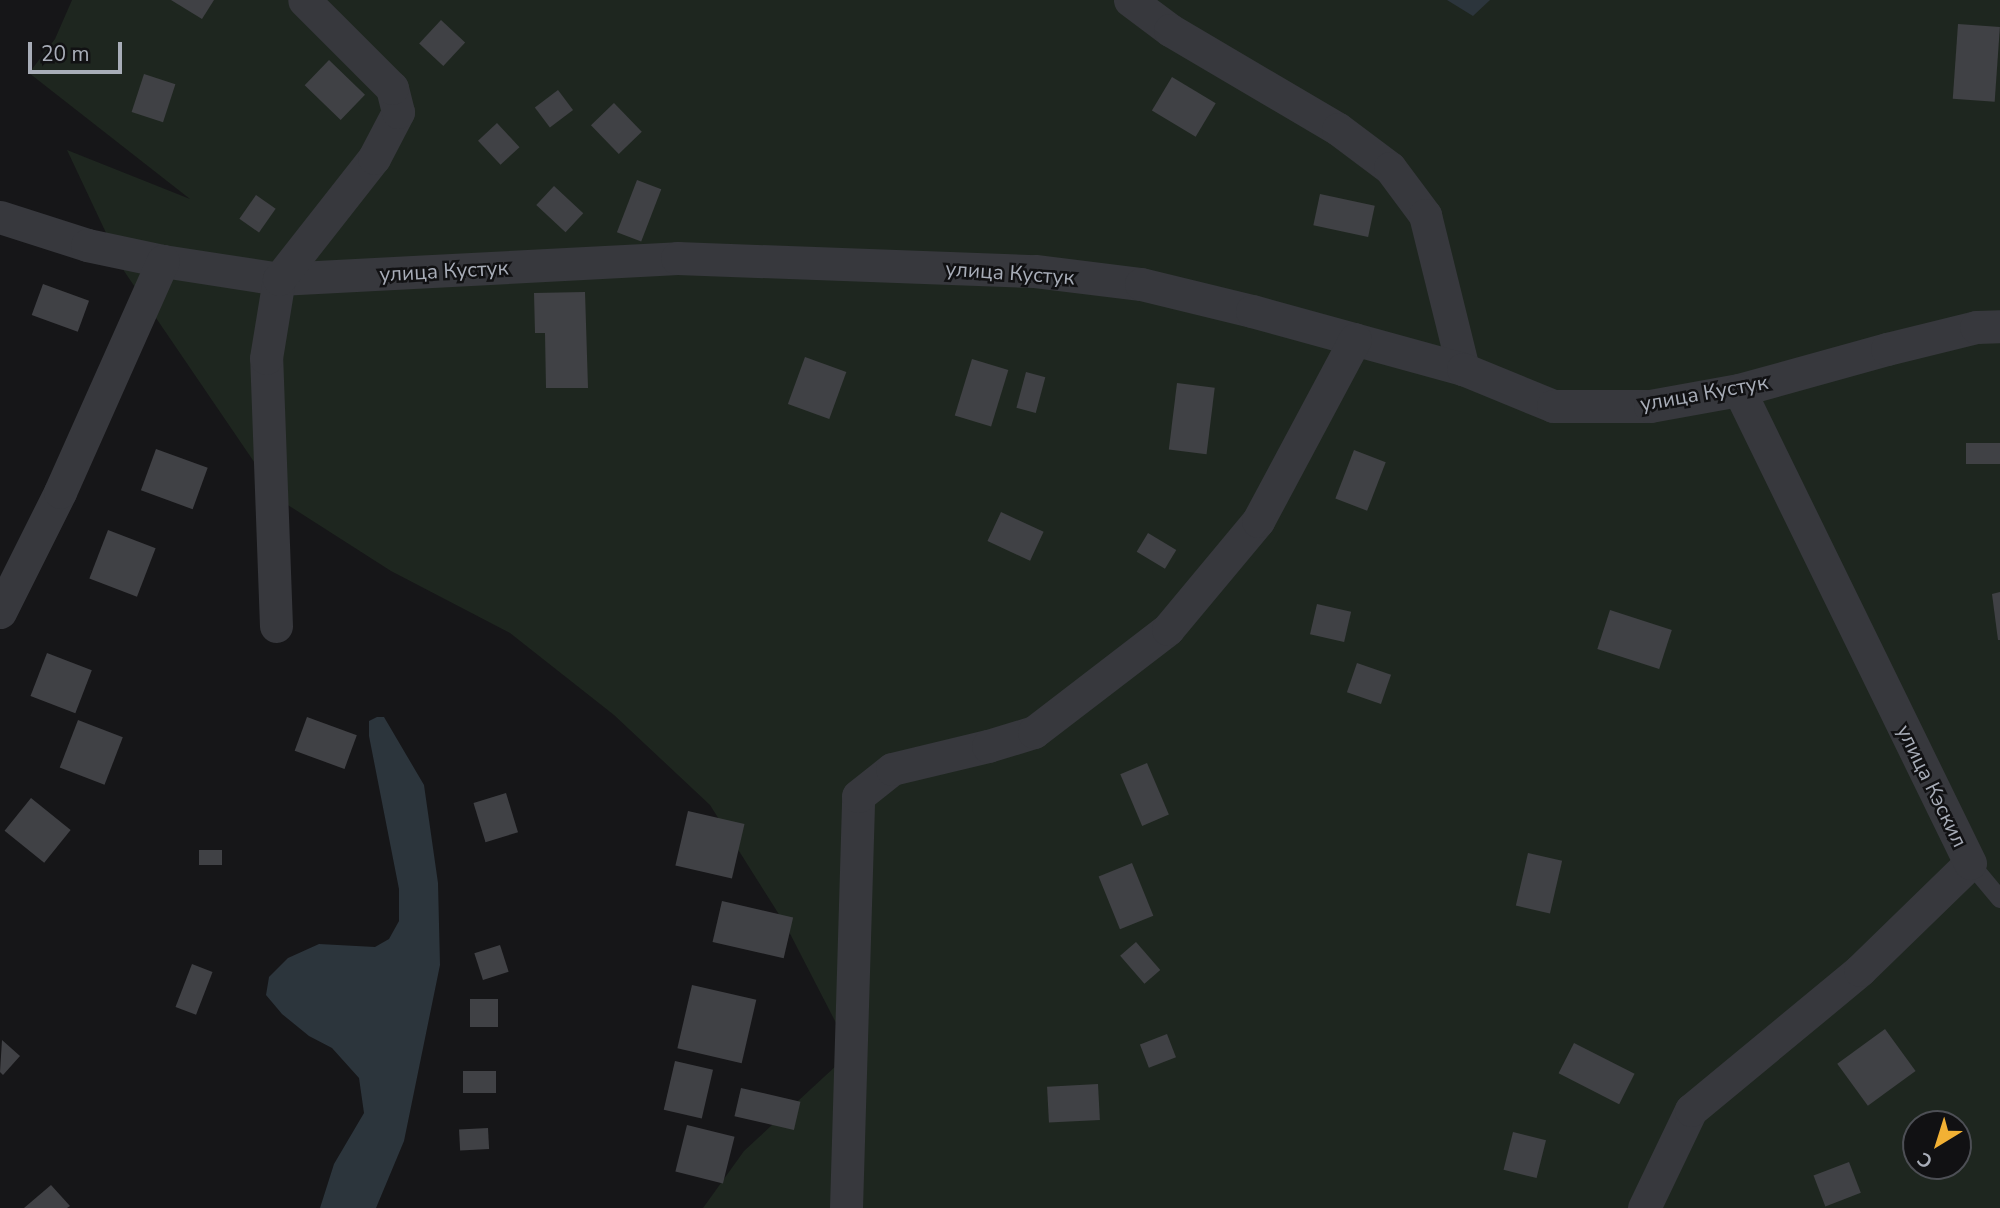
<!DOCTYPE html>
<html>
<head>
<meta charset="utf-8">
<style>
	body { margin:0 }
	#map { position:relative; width:2000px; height:1208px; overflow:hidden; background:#161618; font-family:"Nunito Sans",sans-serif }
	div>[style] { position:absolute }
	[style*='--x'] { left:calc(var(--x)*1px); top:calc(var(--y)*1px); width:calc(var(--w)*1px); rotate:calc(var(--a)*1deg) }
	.green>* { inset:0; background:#1e261f }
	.water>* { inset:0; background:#2c353c }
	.building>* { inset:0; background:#404145; transform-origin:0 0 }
	.service>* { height:18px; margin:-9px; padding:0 9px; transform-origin:9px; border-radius:9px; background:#37383d }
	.minor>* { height:33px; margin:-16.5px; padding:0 16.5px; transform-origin:16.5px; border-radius:16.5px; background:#37383d }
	span { translate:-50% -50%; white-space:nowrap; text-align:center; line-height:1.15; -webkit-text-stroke:5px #111113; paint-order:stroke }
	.street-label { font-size:21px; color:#a8adb8 }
	.north { position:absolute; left:1902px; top:1110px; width:70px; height:70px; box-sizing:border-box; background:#111113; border:2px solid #4d4f55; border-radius:50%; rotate:218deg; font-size:19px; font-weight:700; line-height:28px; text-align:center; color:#a8adb8 }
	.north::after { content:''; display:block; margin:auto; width:24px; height:32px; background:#f2b134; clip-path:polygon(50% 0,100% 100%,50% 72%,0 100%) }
	.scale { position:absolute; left:28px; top:42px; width:94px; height:32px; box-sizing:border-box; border:4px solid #a8adb8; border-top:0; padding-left:9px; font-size:21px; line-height:24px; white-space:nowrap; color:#a8adb8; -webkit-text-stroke:5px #111113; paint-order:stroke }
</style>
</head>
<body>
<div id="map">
	<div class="green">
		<i style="clip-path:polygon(evenodd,72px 0,2000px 0,2000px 1208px,703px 1208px,744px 1151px,851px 1052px,785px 924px,710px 805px,614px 715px,510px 633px,391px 571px,280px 500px,124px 271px,67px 150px,190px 199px,29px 73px,55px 39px,72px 0,1916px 1124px,1958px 1124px,1958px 1166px,1916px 1166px,1916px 1124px)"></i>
	</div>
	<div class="water">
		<i style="clip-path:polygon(1447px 0,1490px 0,1473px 16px)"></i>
		<i style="clip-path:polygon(377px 717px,384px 717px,424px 785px,438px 883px,440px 965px,404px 1141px,376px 1208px,320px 1208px,334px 1164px,364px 1113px,359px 1078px,332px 1048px,309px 1036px,282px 1014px,266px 995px,269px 977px,288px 958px,319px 944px,375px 947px,389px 939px,399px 921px,399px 889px,369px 736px,369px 721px)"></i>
	</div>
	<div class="building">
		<i style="clip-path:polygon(171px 0,214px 0,202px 19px)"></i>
		<i style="left:441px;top:20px;width:33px;height:32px;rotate:43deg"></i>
		<i style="left:1958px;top:24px;width:42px;height:75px;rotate:4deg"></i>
		<i style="left:329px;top:60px;width:50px;height:35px;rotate:44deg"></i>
		<i style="left:144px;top:74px;width:33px;height:40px;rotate:18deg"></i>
		<i style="left:1172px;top:77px;width:51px;height:39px;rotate:31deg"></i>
		<i style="left:558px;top:90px;width:25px;height:29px;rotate:53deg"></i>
		<i style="left:614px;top:103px;width:40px;height:32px;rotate:46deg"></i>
		<i style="left:497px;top:123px;width:33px;height:26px;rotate:47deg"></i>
		<i style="left:637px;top:180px;width:26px;height:56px;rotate:21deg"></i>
		<i style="left:554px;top:186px;width:40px;height:26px;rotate:43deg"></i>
		<i style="left:1320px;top:194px;width:56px;height:32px;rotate:12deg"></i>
		<i style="left:256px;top:195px;width:24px;height:29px;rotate:35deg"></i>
		<i style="left:43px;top:284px;width:49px;height:33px;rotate:20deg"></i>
		<i style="clip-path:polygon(585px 292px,588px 388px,546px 388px,545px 333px,535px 333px,534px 293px)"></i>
		<i style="left:805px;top:357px;width:44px;height:50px;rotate:20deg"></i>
		<i style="left:972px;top:359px;width:38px;height:59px;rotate:17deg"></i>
		<i style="left:1026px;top:372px;width:20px;height:37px;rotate:15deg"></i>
		<i style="left:1177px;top:383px;width:38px;height:67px;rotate:7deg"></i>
		<i style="left:2000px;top:443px;width:21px;height:34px;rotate:90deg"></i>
		<i style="left:156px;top:449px;width:55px;height:44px;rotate:20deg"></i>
		<i style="left:1354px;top:450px;width:34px;height:52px;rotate:21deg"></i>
		<i style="left:1001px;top:512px;width:47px;height:32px;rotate:25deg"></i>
		<i style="left:108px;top:530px;width:51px;height:52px;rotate:21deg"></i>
		<i style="left:1148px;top:533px;width:33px;height:22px;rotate:31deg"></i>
		<i style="clip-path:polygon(2000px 592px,2000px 640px,1998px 640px,1992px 594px)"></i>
		<i style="left:1317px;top:604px;width:35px;height:31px;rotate:13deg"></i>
		<i style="left:1610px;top:610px;width:65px;height:41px;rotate:18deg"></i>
		<i style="left:47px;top:653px;width:48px;height:46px;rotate:21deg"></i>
		<i style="left:1357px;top:663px;width:36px;height:31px;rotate:19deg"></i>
		<i style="left:307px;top:717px;width:53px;height:36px;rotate:20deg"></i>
		<i style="left:78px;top:720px;width:48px;height:51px;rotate:21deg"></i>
		<i style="left:1147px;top:763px;width:56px;height:29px;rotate:67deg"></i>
		<i style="left:506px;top:793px;width:41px;height:34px;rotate:73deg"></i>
		<i style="left:31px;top:798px;width:51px;height:42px;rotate:39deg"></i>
		<i style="left:688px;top:811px;width:58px;height:56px;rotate:13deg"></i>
		<i style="left:199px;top:850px;width:23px;height:15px"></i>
		<i style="left:1528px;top:853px;width:35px;height:54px;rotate:13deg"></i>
		<i style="left:1132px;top:863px;width:57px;height:36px;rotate:68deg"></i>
		<i style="left:722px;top:901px;width:73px;height:42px;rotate:13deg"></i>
		<i style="left:1136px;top:942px;width:37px;height:21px;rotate:49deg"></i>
		<i style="left:500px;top:945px;width:28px;height:27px;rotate:72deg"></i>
		<i style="left:192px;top:964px;width:22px;height:46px;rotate:21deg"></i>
		<i style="left:692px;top:985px;width:66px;height:65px;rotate:13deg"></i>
		<i style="left:470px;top:999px;width:28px;height:28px"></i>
		<i style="left:1885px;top:1029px;width:52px;height:59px;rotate:54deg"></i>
		<i style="left:1167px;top:1034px;width:25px;height:29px;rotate:69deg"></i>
		<i style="clip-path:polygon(2px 1040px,20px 1056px,3px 1075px,0 1072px)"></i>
		<i style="left:1574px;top:1043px;width:68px;height:34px;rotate:27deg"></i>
		<i style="left:675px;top:1061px;width:39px;height:50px;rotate:13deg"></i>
		<i style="left:463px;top:1071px;width:33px;height:22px"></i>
		<i style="left:1098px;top:1084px;width:36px;height:51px;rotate:87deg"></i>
		<i style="left:741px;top:1088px;width:61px;height:29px;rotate:13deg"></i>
		<i style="left:687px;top:1125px;width:49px;height:48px;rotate:14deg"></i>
		<i style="left:488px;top:1128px;width:21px;height:29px;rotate:87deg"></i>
		<i style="left:1513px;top:1132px;width:34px;height:39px;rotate:14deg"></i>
		<i style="left:1849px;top:1162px;width:33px;height:38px;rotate:69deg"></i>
		<i style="clip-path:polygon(51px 1185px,70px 1206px,67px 1208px,24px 1208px)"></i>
	</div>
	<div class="service">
		<i style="--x:1970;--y:863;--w:47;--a:50.2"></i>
	</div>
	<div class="minor">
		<i style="--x:1130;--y:0;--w:50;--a:36.9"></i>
		<i style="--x:1170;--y:30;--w:195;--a:30.5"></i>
		<i style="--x:1338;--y:129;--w:65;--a:36.9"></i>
		<i style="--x:1390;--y:168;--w:59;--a:53.3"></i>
		<i style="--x:1425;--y:215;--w:159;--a:76.1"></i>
		<i style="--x:0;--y:217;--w:91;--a:17.8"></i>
		<i style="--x:87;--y:245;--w:78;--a:11.9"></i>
		<i style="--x:163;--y:261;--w:117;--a:8.8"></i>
		<i style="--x:279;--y:279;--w:399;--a:-3"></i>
		<i style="--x:677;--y:258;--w:358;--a:2.1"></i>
		<i style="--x:1035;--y:271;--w:107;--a:7"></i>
		<i style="--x:1141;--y:284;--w:114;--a:13.7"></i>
		<i style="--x:1252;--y:311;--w:219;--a:15.4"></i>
		<i style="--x:1463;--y:369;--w:97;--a:22.3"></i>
		<i style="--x:1553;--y:406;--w:97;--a:0"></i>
		<i style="--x:1650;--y:406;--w:90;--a:-10.2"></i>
		<i style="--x:1739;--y:390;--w:154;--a:-15.5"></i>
		<i style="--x:1887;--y:349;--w:92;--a:-13.9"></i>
		<i style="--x:1976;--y:327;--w:24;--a:-2"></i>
		<i style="--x:0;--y:612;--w:134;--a:-63.4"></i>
		<i style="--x:60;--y:492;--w:253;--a:-66"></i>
		<i style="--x:276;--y:626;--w:268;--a:-92.1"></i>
		<i style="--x:266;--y:358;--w:80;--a:-80.7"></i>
		<i style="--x:279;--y:279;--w:154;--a:-51.9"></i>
		<i style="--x:374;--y:158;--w:52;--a:-62.4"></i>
		<i style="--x:398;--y:112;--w:25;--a:-104"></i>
		<i style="--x:392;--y:88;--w:124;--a:-135"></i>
		<i style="--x:846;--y:1208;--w:412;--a:-88.3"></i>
		<i style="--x:858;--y:796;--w:43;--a:-38.5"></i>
		<i style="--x:892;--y:769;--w:99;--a:-13.5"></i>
		<i style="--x:988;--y:746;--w:48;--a:-16.9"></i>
		<i style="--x:1034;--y:732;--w:169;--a:-37.5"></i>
		<i style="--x:1168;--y:629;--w:141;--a:-50.2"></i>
		<i style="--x:1258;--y:521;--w:206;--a:-61.9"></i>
		<i style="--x:1644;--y:1208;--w:109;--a:-64.4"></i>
		<i style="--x:1691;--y:1110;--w:219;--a:-39.6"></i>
		<i style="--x:1860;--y:970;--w:153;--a:-44.2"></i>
		<i style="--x:1970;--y:863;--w:526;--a:-116.03"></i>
	</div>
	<div class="street-label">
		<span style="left:444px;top:271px;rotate:-3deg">улица Кустук</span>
		<span style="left:1010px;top:273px;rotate:4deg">улица Кустук</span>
		<span style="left:1704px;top:393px;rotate:-10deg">улица Кустук</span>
		<span style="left:1932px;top:786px;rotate:64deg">улица Кэскил</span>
	</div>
	<div class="north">С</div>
	<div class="scale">20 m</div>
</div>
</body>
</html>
